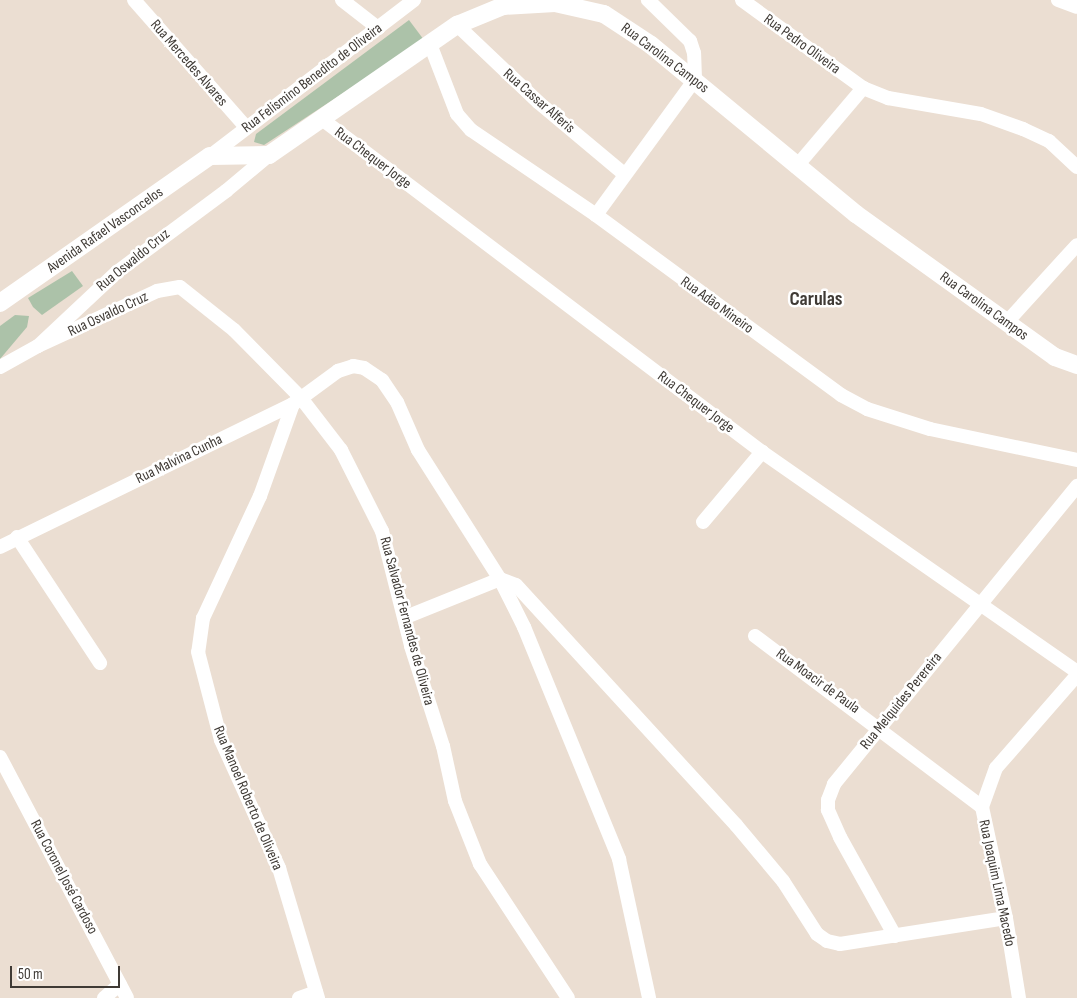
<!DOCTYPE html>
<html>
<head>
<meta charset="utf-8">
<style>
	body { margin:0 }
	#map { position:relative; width:1077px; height:998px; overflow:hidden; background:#ebded2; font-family:"Sofia Sans Condensed",sans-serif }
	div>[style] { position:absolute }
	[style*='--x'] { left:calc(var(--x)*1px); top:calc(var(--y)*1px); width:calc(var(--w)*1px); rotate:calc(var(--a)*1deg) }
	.green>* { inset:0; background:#acc2a9 }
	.minor>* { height:14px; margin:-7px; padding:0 7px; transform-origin:7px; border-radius:7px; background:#fff }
	.major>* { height:18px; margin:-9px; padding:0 9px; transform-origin:9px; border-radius:9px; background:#fff }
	span { translate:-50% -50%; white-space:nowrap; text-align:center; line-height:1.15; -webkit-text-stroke:5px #fff; paint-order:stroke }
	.street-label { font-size:15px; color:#3f3a35 }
	.district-label { font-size:20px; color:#3f3a35; font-weight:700 }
	.scale { position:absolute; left:10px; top:966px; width:110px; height:22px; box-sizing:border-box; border:2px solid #3f3a35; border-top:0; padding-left:6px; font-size:15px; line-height:18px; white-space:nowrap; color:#3f3a35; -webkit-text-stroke:4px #fff; paint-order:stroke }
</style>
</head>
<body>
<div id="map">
	<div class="green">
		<i style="clip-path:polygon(409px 20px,424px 40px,264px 145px,254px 142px,256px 134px)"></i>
		<i style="clip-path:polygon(72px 271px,83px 286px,42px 315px,33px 307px,28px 298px)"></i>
		<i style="clip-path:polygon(15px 315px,29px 316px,27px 327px,0 359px,0 326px)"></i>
	</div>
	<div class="minor">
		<i style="--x:134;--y:0;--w:168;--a:48.6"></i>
		<i style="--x:342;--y:0;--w:46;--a:37.9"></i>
		<i style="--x:742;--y:0;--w:150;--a:36"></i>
		<i style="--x:863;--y:88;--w:27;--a:22"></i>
		<i style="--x:888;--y:98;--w:94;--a:9.8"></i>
		<i style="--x:981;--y:114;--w:45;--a:19.7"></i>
		<i style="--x:1023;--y:129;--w:29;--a:25"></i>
		<i style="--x:1049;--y:141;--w:38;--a:43"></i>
		<i style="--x:1058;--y:0;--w:20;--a:20"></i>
		<i style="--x:457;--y:25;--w:112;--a:43.5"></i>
		<i style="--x:538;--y:102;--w:112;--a:39.9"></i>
		<i style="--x:430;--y:44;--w:75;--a:68.9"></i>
		<i style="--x:457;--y:114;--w:21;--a:49"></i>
		<i style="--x:471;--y:130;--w:151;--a:34.2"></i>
		<i style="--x:596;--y:215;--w:304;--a:36.3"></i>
		<i style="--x:841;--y:395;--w:30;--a:28"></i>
		<i style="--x:867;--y:409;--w:66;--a:17.6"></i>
		<i style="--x:930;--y:429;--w:150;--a:11.9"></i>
		<i style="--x:323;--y:120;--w:550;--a:37.1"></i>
		<i style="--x:762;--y:452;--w:384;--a:34.9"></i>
		<i style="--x:210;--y:156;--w:257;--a:-37.4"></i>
		<i style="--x:796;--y:167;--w:104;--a:-49.7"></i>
		<i style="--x:596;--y:215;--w:168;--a:-53.9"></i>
		<i style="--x:695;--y:79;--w:26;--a:-92"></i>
		<i style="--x:694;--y:53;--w:13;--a:-108"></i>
		<i style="--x:690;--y:41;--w:59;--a:-135.7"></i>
		<i style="--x:1006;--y:323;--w:105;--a:-47.7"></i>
		<i style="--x:38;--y:346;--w:131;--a:-24.8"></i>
		<i style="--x:157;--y:291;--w:23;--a:-10"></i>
		<i style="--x:180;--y:287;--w:69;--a:38.5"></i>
		<i style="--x:234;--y:330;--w:95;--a:45.4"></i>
		<i style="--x:301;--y:398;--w:66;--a:52.4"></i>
		<i style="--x:341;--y:450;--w:91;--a:63.2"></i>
		<i style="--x:382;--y:531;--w:119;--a:75.8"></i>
		<i style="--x:411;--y:646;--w:105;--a:72.3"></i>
		<i style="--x:443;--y:746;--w:56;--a:77.7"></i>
		<i style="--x:455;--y:801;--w:68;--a:68.4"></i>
		<i style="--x:480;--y:864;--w:160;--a:56.7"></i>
		<i style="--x:0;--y:367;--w:43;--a:-28.9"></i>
		<i style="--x:38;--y:346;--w:108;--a:-43.1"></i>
		<i style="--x:117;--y:272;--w:136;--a:-36.6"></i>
		<i style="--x:226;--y:191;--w:56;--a:-39.9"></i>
		<i style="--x:293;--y:404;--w:98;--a:109.7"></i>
		<i style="--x:260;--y:496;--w:135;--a:115"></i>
		<i style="--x:203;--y:618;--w:34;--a:98"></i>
		<i style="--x:198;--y:652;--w:91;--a:75.4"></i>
		<i style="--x:221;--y:740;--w:141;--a:65.6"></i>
		<i style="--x:279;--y:868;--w:136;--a:73.3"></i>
		<i style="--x:703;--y:522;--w:92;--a:-49.9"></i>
		<i style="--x:17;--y:537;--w:151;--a:56.6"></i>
		<i style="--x:0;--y:547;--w:326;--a:-26"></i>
		<i style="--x:293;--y:404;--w:56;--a:-36.3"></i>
		<i style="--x:338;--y:371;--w:16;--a:-18"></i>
		<i style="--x:353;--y:366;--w:11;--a:10"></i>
		<i style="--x:364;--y:368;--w:22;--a:34"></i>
		<i style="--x:382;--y:380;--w:27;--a:56"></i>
		<i style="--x:397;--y:402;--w:52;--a:66.4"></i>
		<i style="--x:418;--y:450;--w:153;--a:57.6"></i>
		<i style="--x:500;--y:579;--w:54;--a:63.4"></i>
		<i style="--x:524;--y:627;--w:251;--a:67.7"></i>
		<i style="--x:619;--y:859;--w:142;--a:77.8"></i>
		<i style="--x:406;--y:617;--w:101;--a:-22"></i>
		<i style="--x:500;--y:579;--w:17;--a:21"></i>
		<i style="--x:516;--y:585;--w:326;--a:47.5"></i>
		<i style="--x:736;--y:825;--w:73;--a:50"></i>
		<i style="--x:783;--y:881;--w:63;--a:57.3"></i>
		<i style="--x:817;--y:934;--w:12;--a:35"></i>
		<i style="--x:827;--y:941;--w:13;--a:13"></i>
		<i style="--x:840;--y:944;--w:168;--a:-8.9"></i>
		<i style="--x:755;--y:636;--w:284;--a:37"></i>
		<i style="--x:982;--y:807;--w:114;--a:77.8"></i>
		<i style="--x:1006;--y:918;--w:81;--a:80.8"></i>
		<i style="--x:0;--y:757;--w:272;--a:62.2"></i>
		<i style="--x:982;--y:807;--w:41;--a:-70.3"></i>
		<i style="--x:996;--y:768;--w:123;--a:-48.9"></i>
		<i style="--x:895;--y:936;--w:113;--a:-119.1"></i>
		<i style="--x:840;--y:837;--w:30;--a:-114"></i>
		<i style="--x:828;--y:810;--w:10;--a:-90"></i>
		<i style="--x:828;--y:800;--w:17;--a:-69"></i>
		<i style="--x:834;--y:784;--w:385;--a:-50.8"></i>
		<i style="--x:104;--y:998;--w:21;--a:-41"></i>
		<i style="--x:299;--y:998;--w:18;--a:-19"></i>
	</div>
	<div class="major">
		<i style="--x:0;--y:303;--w:256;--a:-35"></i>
		<i style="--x:210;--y:156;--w:59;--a:-1"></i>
		<i style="--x:269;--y:155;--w:229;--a:-34.7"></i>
		<i style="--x:457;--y:25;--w:50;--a:-22.4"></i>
		<i style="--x:503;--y:6;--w:52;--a:-3.3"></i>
		<i style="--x:555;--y:3;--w:50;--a:12.7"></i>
		<i style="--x:604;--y:14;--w:56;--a:33.4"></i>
		<i style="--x:651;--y:45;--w:266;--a:39.5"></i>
		<i style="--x:856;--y:214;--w:245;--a:35.7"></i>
		<i style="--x:1055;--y:357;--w:23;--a:20"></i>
	</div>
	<div class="street-label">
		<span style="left:802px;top:44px;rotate:36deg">Rua Pedro Oliveira</span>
		<span style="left:665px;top:58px;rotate:37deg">Rua Carolina Campos</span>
		<span style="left:189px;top:63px;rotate:49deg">Rua Mercedes Alvares</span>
		<span style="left:312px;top:78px;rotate:-37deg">Rua Felismino Benedito de Oliveira</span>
		<span style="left:539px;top:101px;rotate:41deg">Rua Cassar Alferis</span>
		<span style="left:373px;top:158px;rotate:37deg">Rua Chequer Jorge</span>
		<span style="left:105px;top:230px;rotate:-35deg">Avenida Rafael Vasconcelos</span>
		<span style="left:133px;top:260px;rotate:-39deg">Rua Oswaldo Cruz</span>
		<span style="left:717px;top:305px;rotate:36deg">Rua Adão Mineiro</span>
		<span style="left:984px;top:306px;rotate:36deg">Rua Carolina Campos</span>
		<span style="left:108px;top:314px;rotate:-25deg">Rua Osvaldo Cruz</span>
		<span style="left:696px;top:402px;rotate:37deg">Rua Chequer Jorge</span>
		<span style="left:179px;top:459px;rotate:-26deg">Rua Malvina Cunha</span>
		<span style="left:407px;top:621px;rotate:75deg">Rua Salvador Fernandes de Oliveira</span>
		<span style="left:818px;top:681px;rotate:36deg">Rua Moacir de Paula</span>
		<span style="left:901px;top:701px;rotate:-51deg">Rua Melquides Perereira</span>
		<span style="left:248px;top:798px;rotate:67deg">Rua Manoel Roberto de Oliveira</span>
		<span style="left:64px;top:877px;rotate:62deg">Rua Coronel José Cardoso</span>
		<span style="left:997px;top:883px;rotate:78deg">Rua Joaquim Lima Macedo</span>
	</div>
	<div class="district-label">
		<span style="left:816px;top:299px">Carulas</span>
	</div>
	<div class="scale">50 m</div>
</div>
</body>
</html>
